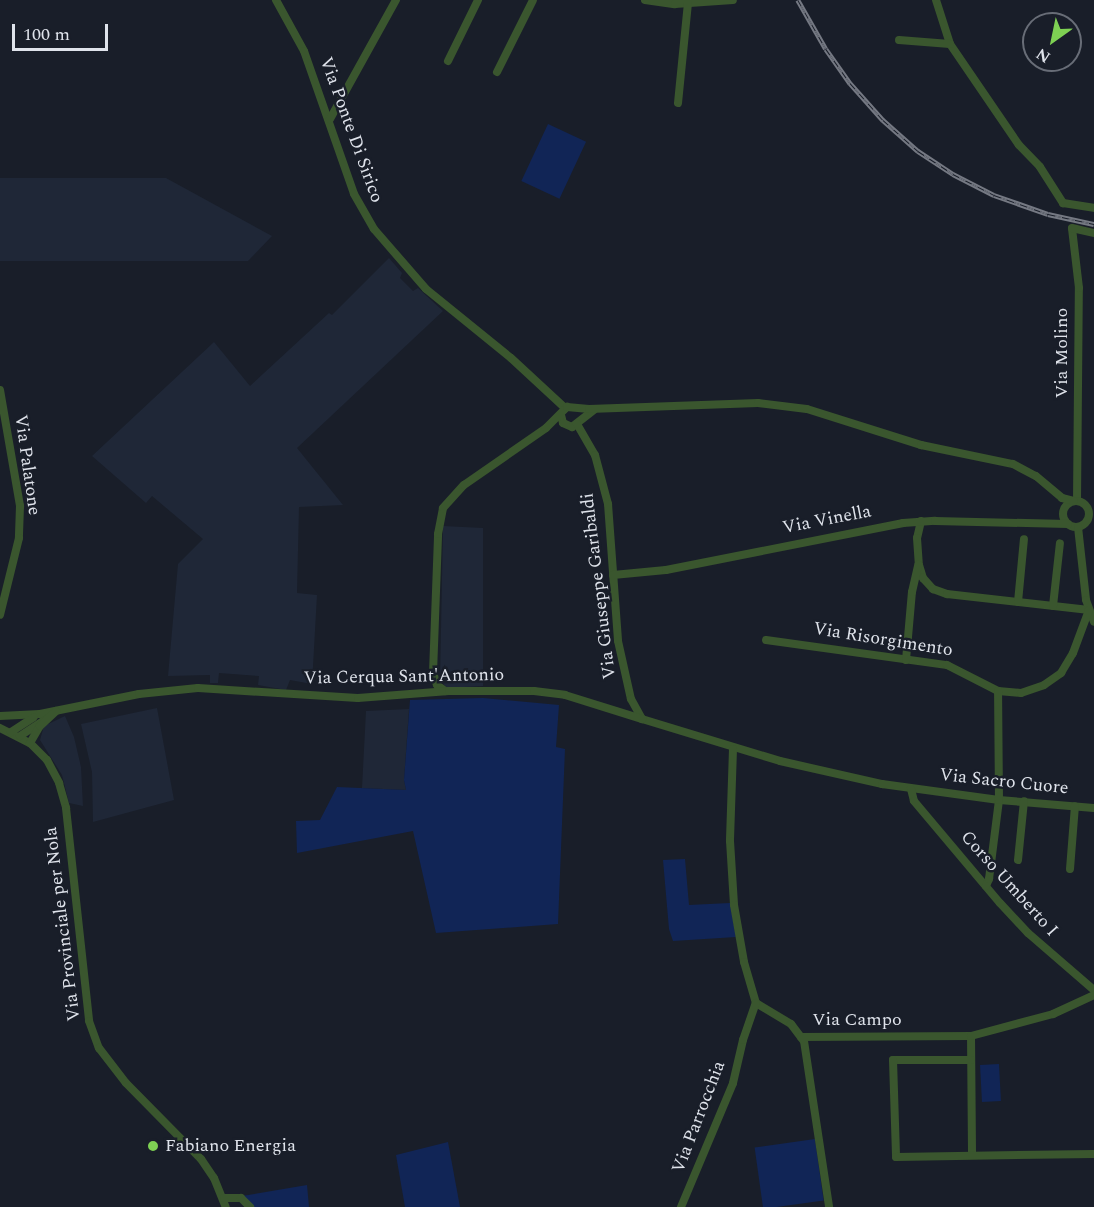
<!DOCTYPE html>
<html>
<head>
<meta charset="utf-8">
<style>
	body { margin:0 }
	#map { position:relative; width:1094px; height:1207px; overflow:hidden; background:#191e29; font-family:Spectral,serif }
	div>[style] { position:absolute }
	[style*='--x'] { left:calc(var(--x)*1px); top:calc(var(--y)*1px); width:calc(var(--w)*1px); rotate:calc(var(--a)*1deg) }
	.built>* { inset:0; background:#1f2737 }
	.green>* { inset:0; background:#112556; transform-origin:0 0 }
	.minor>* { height:8px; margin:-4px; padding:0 4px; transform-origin:4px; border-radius:4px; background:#3a562e }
	.minor>.ring { margin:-4px; padding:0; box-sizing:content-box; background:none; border:8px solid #3a562e; border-radius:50% }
	.rail>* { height:4.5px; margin-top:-2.25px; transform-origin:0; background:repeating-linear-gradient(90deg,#191e29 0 7px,#757983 0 14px); box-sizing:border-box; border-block:2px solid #757983 }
	.dots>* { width:16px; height:16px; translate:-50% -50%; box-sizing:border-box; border:3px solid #191e29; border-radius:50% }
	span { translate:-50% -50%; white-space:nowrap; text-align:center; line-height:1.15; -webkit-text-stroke:5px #191e29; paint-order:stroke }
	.street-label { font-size:18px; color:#dfe3eb }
	.poi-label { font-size:18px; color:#dfe3eb }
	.left { translate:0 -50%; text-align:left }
	.north { position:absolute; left:1022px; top:12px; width:60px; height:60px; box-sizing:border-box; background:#191e29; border:2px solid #686d77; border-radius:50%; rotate:213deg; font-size:16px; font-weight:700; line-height:24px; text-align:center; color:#dfe3eb }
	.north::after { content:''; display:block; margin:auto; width:21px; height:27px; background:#7ed153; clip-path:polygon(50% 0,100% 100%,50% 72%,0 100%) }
	.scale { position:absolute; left:12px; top:24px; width:96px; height:27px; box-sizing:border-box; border:3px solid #dfe3eb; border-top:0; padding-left:8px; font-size:18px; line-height:21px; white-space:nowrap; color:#dfe3eb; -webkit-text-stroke:4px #191e29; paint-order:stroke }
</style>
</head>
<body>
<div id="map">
	<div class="built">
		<i style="clip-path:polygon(0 178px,166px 178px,272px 236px,248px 261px,0 261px)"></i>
		<i style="clip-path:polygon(389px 258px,402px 273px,400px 278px,413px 291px,418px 288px,443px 311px,297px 448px,343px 505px,299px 507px,297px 593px,317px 595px,312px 684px,290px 680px,286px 690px,258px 685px,259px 676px,219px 673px,218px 683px,210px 683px,210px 675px,168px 676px,178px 564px,203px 539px,152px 496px,146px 503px,92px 456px,214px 342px,250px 386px,329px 313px,332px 315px)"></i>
		<i style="clip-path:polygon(443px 526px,483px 528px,483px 686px,447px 688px,440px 680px)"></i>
		<i style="clip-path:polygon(157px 708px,174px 800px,93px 822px,92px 772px,81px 724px)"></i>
		<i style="clip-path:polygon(409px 709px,404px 780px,406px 790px,362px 788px,366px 711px)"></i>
		<i style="clip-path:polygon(65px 716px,74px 737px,81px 767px,83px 806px,69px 803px,62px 775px,40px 740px,44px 726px)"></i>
	</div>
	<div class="green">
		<i style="left:548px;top:124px;width:42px;height:63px;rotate:25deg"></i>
		<i style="clip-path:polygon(483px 698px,559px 705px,556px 747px,565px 749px,558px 924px,436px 933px,413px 831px,297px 853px,296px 821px,320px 820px,337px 787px,406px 790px,404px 780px,410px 700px)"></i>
		<i style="clip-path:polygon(685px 859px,689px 905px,730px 903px,736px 937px,673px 941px,669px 929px,663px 860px)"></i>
		<i style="left:999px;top:1064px;width:37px;height:19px;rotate:87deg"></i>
		<i style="left:815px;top:1139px;width:62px;height:61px;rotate:82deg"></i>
		<i style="clip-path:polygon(448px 1142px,460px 1207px,405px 1207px,396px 1155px)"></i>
		<i style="clip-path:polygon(307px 1185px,309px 1207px,252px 1207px,242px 1196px)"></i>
	</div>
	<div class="minor">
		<i style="--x:276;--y:0;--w:58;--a:61.2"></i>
		<i style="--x:304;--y:51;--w:151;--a:70.7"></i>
		<i style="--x:354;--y:194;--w:40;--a:60.3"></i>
		<i style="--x:374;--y:229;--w:79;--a:49.1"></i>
		<i style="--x:426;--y:289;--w:109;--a:39.1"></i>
		<i style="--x:511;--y:358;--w:74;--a:42.8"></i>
		<i style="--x:645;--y:0;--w:30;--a:8"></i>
		<i style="--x:675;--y:4;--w:58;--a:-3.9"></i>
		<i style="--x:936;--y:0;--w:46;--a:72.3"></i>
		<i style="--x:950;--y:44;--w:122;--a:55.7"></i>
		<i style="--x:1019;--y:145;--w:30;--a:46"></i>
		<i style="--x:1040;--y:167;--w:43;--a:57.4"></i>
		<i style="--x:1063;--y:203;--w:31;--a:9"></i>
		<i style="--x:899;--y:40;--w:51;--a:4.5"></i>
		<i style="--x:448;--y:61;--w:68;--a:-63.8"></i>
		<i style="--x:497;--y:72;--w:80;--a:-63.4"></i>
		<i style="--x:678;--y:103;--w:100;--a:-84.3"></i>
		<i style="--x:330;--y:119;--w:136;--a:-61"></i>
		<i style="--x:0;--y:390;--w:118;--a:80.2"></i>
		<i style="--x:20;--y:506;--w:32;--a:92"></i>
		<i style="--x:19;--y:538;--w:79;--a:103.9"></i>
		<i style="--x:561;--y:415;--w:8;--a:76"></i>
		<i style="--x:563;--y:423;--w:10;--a:24"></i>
		<i style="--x:572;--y:427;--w:28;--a:-38"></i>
		<i style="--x:577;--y:424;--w:36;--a:60"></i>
		<i style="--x:595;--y:455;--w:51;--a:75.1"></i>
		<i style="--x:608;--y:504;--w:137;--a:85.8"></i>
		<i style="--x:618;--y:641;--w:59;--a:77.4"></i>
		<i style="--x:631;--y:699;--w:23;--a:61"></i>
		<i style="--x:642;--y:719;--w:144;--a:16.9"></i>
		<i style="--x:780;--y:761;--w:105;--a:12.7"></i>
		<i style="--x:882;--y:784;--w:118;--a:7.8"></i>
		<i style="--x:999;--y:800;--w:95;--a:4.8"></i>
		<i style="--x:1077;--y:501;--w:213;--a:-89.5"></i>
		<i style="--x:1079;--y:288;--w:60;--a:-96.7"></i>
		<i style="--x:1072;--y:228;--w:23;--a:13"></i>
		<i class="ring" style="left:1063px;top:501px;width:18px;height:18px"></i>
		<i style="--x:921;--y:521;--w:17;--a:103"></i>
		<i style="--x:917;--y:538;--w:27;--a:86"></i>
		<i style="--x:919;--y:565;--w:14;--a:73"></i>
		<i style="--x:923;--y:578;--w:15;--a:48"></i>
		<i style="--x:933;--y:589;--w:15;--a:20"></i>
		<i style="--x:947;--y:594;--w:143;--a:6.4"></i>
		<i style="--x:1078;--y:527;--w:73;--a:83.7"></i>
		<i style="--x:1086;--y:600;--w:23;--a:70"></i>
		<i style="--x:613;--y:575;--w:53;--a:-5.4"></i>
		<i style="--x:666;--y:570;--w:242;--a:-11.2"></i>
		<i style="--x:903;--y:523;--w:32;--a:-4"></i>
		<i style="--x:935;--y:521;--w:133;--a:1.3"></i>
		<i style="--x:1018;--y:602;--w:63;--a:-84.6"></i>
		<i style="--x:1053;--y:606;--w:63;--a:-83.7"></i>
		<i style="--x:766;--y:640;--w:183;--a:7.9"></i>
		<i style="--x:947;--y:665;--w:57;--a:27"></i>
		<i style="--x:998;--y:691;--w:23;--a:5"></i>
		<i style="--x:1021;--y:693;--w:24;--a:-19"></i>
		<i style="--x:1044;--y:685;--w:21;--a:-35"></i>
		<i style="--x:1061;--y:673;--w:23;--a:-59"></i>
		<i style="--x:1073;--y:653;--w:46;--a:-69.6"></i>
		<i style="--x:906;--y:660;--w:68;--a:-85"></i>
		<i style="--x:912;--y:592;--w:28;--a:-77"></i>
		<i style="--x:445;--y:691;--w:10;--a:-143"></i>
		<i style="--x:437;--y:685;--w:13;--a:-108"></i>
		<i style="--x:433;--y:673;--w:139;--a:-87.9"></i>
		<i style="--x:438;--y:534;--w:26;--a:-79"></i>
		<i style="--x:443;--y:508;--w:31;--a:-48"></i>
		<i style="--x:464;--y:485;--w:100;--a:-34.8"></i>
		<i style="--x:546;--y:428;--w:30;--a:-45"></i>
		<i style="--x:567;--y:407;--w:22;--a:5"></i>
		<i style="--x:589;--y:409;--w:169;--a:-2"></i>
		<i style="--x:758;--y:403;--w:49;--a:7"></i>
		<i style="--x:807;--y:409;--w:120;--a:17.5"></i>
		<i style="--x:921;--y:445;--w:94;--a:11.7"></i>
		<i style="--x:1013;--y:464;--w:26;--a:28"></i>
		<i style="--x:1036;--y:476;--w:34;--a:40"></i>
		<i style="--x:1062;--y:498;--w:12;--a:14"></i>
		<i style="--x:0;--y:716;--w:40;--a:-2.9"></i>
		<i style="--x:40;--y:714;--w:101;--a:-11.4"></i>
		<i style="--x:139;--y:694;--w:59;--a:-5.8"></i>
		<i style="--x:198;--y:688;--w:160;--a:3.6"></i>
		<i style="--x:358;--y:698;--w:91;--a:-4.4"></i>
		<i style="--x:449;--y:691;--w:85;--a:0"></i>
		<i style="--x:534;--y:691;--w:31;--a:7"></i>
		<i style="--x:565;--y:695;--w:81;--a:17.3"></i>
		<i style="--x:0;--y:728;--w:34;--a:27"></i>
		<i style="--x:30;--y:743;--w:24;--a:45"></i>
		<i style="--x:47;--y:760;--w:26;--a:62"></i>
		<i style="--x:59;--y:783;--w:26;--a:74"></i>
		<i style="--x:66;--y:808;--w:214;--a:83.8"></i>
		<i style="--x:89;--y:1021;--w:29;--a:70"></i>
		<i style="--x:99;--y:1048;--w:44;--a:52.4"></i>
		<i style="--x:126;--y:1083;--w:107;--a:45.4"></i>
		<i style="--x:201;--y:1159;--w:23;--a:56"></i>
		<i style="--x:214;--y:1178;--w:31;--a:68"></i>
		<i style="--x:11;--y:732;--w:27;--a:-33"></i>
		<i style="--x:20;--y:736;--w:30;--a:-33"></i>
		<i style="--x:30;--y:743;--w:20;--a:-60"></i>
		<i style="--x:40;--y:726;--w:22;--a:-43"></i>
		<i style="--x:733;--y:749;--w:92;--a:91.9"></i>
		<i style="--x:730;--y:841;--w:64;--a:86.4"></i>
		<i style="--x:734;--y:905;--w:58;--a:80"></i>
		<i style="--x:744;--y:962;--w:43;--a:73.7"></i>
		<i style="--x:756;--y:1003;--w:41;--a:31"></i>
		<i style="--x:791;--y:1024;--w:21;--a:53"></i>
		<i style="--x:804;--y:1041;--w:168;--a:81.4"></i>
		<i style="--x:911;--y:789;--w:12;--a:76"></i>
		<i style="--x:914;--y:801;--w:133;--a:49.9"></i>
		<i style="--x:1000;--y:903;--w:41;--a:47"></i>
		<i style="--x:1028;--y:933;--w:87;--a:40.8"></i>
		<i style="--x:1018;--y:860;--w:59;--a:-84.2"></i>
		<i style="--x:1070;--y:869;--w:63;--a:-85.5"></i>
		<i style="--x:986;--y:886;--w:8;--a:-67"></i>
		<i style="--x:989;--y:879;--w:80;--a:-82.8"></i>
		<i style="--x:999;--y:800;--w:109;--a:-90.5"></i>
		<i style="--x:971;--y:1036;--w:118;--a:89.5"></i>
		<i style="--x:801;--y:1037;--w:170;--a:-0.3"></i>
		<i style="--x:971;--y:1036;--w:85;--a:-15"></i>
		<i style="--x:1053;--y:1014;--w:45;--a:-24.9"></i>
		<i style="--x:971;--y:1060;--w:78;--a:180"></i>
		<i style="--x:893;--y:1060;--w:97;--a:88.2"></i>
		<i style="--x:896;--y:1157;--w:198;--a:-0.9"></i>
		<i style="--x:224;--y:1198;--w:17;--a:0"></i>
		<i style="--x:241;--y:1198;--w:13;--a:45"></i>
		<i style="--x:681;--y:1207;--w:134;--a:-67.2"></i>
		<i style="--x:733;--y:1083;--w:44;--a:-76.9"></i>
		<i style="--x:743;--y:1040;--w:39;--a:-71"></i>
	</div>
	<div class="rail">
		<i style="--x:798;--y:0;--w:56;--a:60.3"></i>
		<i style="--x:826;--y:49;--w:42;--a:54.8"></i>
		<i style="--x:850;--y:83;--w:50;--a:48.3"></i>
		<i style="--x:883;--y:120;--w:47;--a:41.5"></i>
		<i style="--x:918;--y:151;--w:42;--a:33.3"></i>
		<i style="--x:953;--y:174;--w:46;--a:27.1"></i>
		<i style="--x:994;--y:195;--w:57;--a:19.4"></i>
		<i style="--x:1048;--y:214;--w:47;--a:12.3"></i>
	</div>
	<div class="dots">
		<i style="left:153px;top:1146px;background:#7ed153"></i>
	</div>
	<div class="street-label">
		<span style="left:351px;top:130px;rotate:70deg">Via Ponte Di Sirico</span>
		<span style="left:1062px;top:353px;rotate:-90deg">Via Molino</span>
		<span style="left:27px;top:465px;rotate:82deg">Via Palatone</span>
		<span style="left:827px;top:520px;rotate:-11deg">Via Vinella</span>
		<span style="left:599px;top:586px;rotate:-97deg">Via Giuseppe Garibaldi</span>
		<span style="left:883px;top:640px;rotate:9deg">Via Risorgimento</span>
		<span style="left:404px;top:677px;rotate:-1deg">Via Cerqua Sant'Antonio</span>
		<span style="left:1004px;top:782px;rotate:6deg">Via Sacro Cuore</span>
		<span style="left:1009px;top:884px;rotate:48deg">Corso Umberto I</span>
		<span style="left:63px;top:924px;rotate:-97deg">Via Provinciale per Nola</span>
		<span style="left:857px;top:1020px">Via Campo</span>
		<span style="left:699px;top:1117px;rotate:-69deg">Via Parrocchia</span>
	</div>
	<div class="poi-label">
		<span class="left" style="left:165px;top:1146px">Fabiano Energia</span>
	</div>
	<div class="north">N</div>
	<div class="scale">100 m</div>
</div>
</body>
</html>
